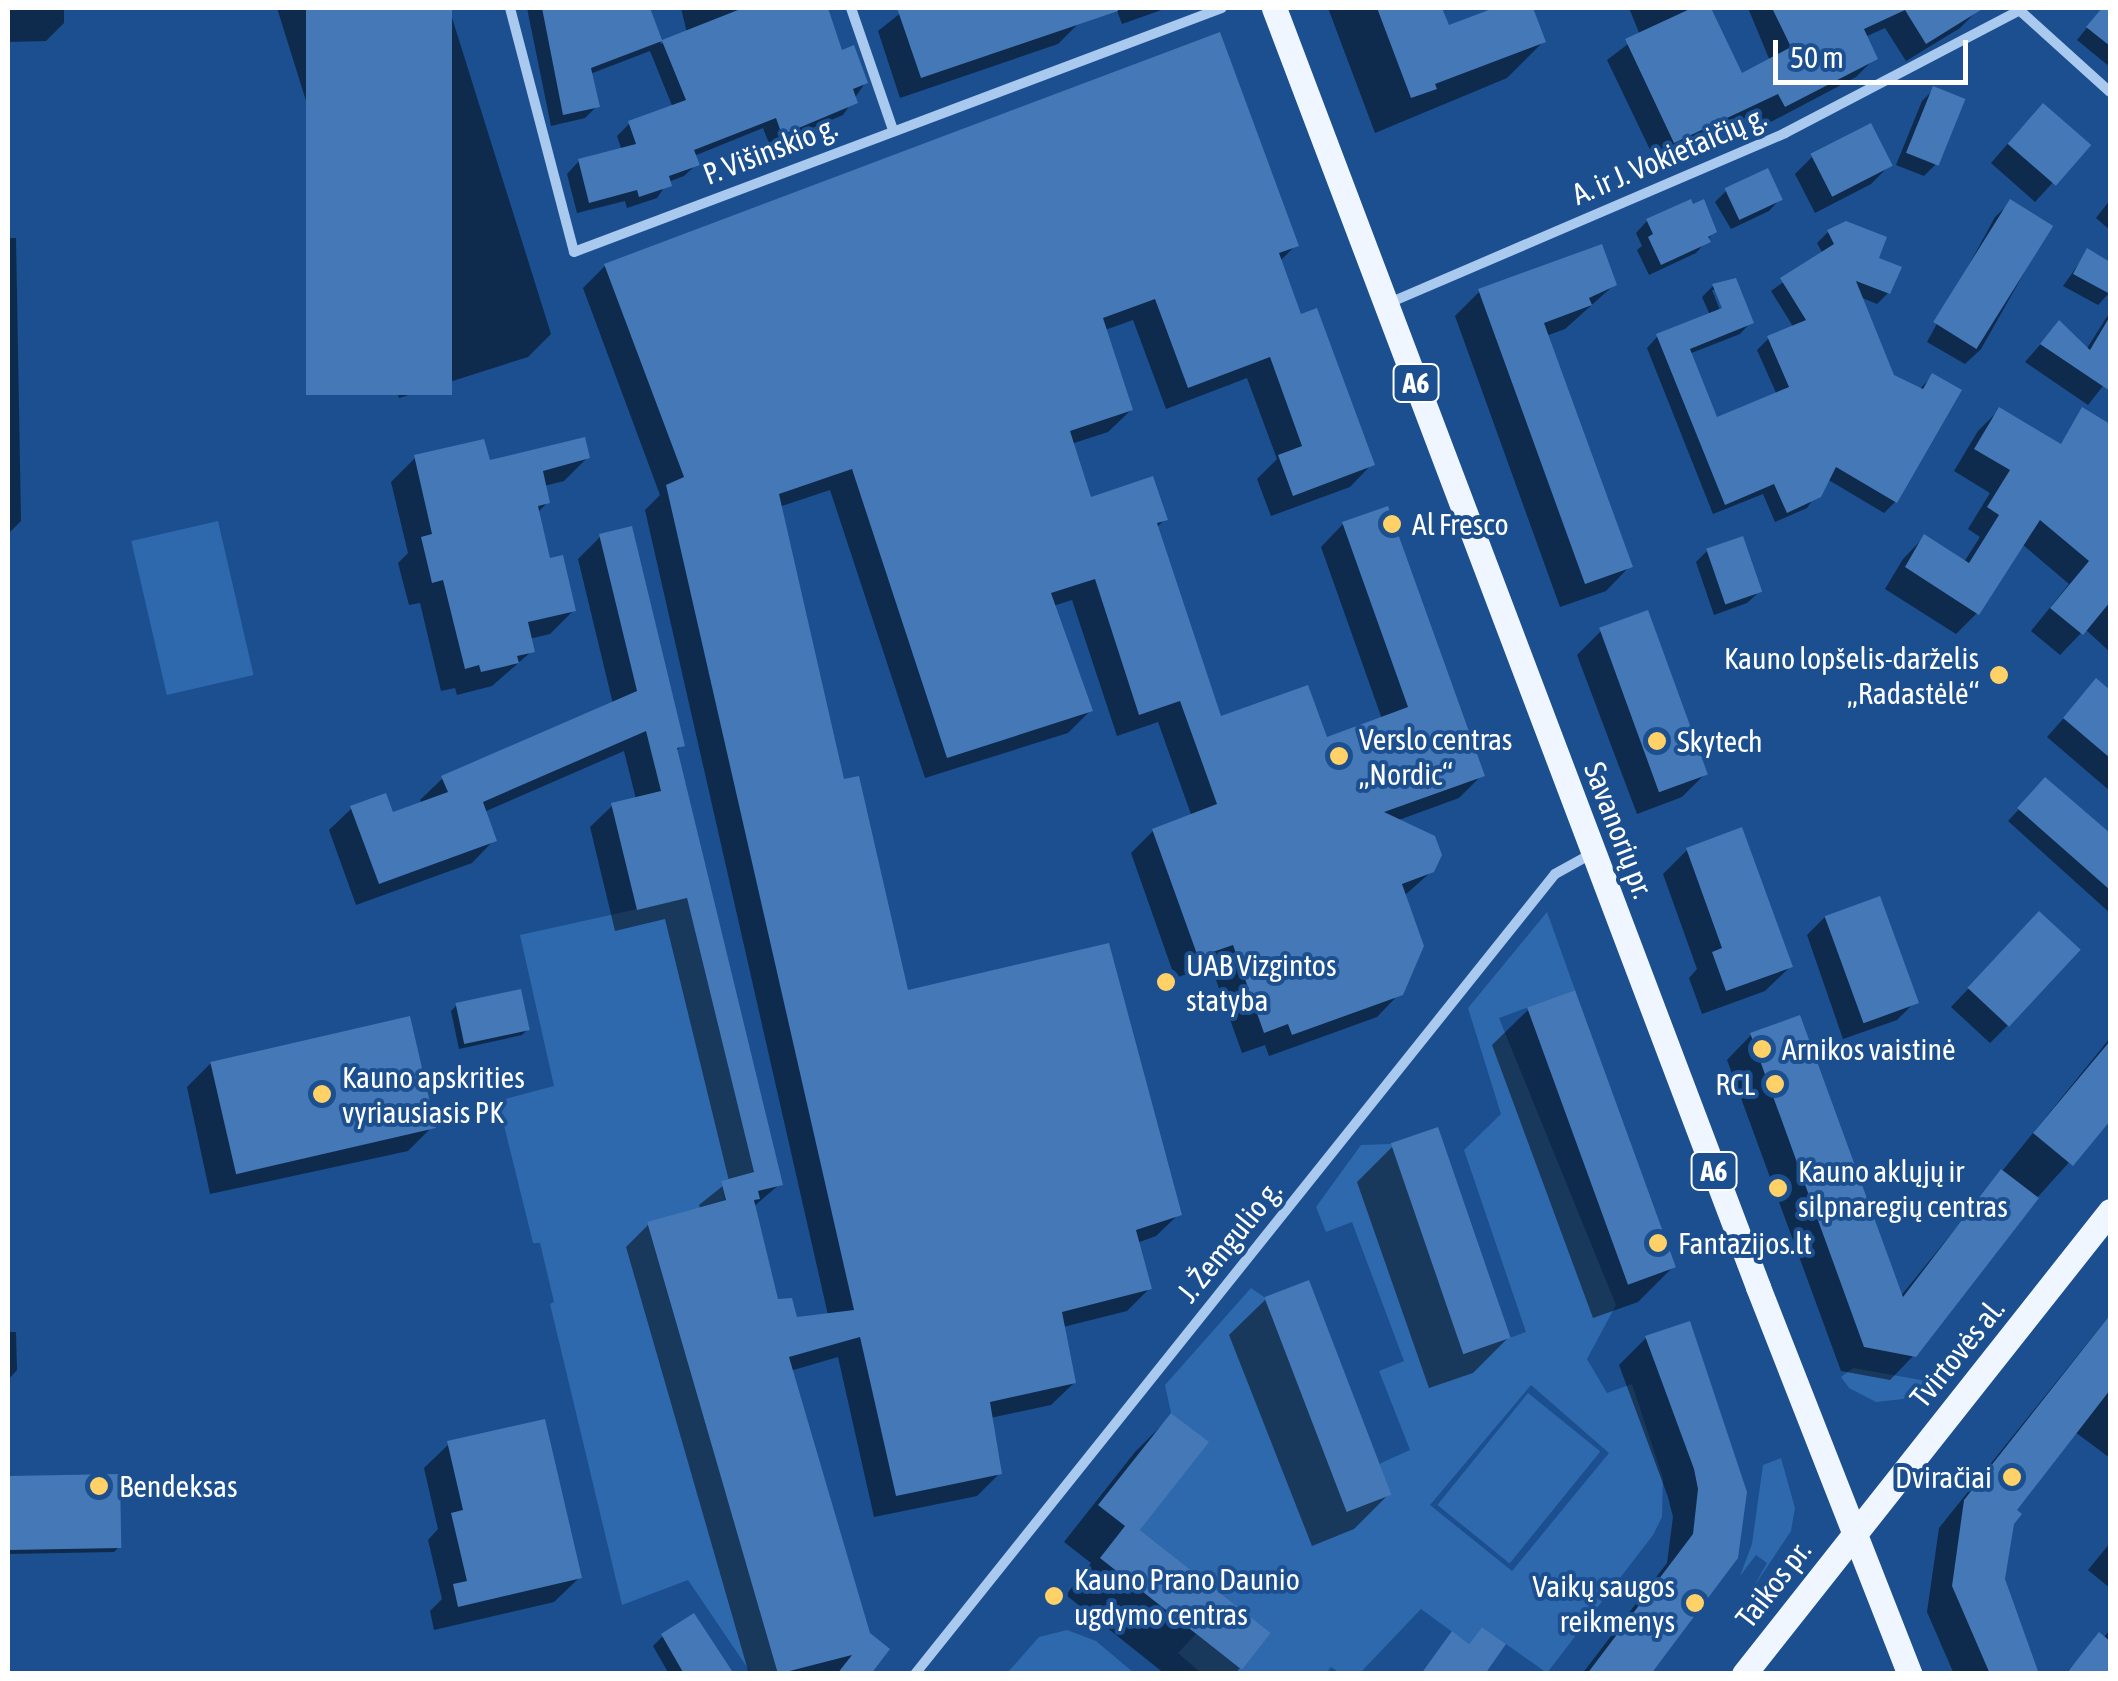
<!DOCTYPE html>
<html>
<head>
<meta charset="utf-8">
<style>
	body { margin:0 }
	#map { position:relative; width:2118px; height:1681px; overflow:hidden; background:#1b4f8f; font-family:"Asap Condensed",sans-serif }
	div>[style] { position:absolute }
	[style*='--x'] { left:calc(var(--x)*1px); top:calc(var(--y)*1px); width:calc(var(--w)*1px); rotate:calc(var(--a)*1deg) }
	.green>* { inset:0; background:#2e69ad; transform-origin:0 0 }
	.shadow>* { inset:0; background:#0007 }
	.building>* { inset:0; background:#4478b7; transform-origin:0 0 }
	.street>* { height:10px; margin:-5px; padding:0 5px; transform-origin:5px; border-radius:5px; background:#a9c9ee }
	.primary>* { height:25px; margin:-12.5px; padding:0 12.5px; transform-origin:12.5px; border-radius:12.5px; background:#f0f6ff }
	.dots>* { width:28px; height:28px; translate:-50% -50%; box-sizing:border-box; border:5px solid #1b4f8f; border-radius:50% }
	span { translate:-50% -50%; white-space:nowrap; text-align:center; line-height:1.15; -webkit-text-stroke:8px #1b4f8f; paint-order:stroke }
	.shield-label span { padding:2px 8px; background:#1b4f8f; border:2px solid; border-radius:8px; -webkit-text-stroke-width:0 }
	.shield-label { font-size:28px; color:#fff; font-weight:700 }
	.street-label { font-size:30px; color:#fff }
	.poi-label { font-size:30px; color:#fff }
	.left { translate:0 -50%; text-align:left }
	.right { translate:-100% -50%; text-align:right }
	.frame { position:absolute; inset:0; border:10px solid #fff; pointer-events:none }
	.scale { position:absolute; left:1773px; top:40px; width:195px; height:45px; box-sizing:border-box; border:5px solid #fff; border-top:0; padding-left:12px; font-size:30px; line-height:35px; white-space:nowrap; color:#fff; -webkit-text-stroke:8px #1b4f8f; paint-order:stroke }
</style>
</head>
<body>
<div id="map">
	<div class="green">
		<i style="left:218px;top:521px;width:158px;height:89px;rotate:77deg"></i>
		<i style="clip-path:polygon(687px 898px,754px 1172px,721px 1181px,725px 1200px,647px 1223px,778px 1673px,751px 1673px,688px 1580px,622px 1605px,550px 1304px,554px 1302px,540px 1243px,533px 1243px,498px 1101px,554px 1086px,520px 935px)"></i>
		<i style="clip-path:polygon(evenodd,1547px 912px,1575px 990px,1499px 1018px,1616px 1305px,1587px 1359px,1607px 1393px,1632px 1384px,1663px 1478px,1662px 1517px,1653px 1535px,1547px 1673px,1482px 1627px,1469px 1644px,1421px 1609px,1360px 1673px,1340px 1673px,1331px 1667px,1326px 1673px,1202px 1674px,1178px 1653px,1196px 1634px,1242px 1670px,1271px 1633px,1140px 1530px,1208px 1442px,1171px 1413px,1165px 1385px,1251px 1288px,1264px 1297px,1347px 1511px,1381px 1463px,1410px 1450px,1379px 1371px,1404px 1361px,1352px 1222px,1326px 1232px,1316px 1207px,1361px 1145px,1391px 1144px,1465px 1354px,1526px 1332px,1464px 1150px,1501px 1114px,1468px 1008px,1547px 912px,1531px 1385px,1609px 1453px,1512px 1571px,1430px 1505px,1531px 1385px)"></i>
		<i style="clip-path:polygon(1853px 1368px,1854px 1368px,1926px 1381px,1903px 1399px,1876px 1402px,1849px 1388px,1841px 1377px)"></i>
		<i style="left:1528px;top:1393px;width:93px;height:144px;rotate:39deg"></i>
		<i style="clip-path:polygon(1781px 1458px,1795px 1508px,1791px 1531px,1753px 1588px,1767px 1563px,1756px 1555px,1740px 1576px,1752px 1544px,1763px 1465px)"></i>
		<i style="clip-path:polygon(1067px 1630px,1096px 1641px,1134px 1673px,1007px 1673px,1039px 1637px)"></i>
	</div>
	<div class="shadow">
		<i style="clip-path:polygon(8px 8px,64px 8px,64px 23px,46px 41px,8px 42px)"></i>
		<i style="clip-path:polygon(277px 8px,449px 8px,551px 334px,528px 357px,399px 398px)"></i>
		<i style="clip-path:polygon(527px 8px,648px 8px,661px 44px,687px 33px,681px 8px,825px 8px,840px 53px,865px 83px,843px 115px,770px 146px,763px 128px,694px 156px,697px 164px,684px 176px,668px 182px,657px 198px,627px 208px,625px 201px,577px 213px,567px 174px,579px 161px,622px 151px,617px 136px,629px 124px,673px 108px,650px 51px,590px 74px,597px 106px,585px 118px,551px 126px)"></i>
		<i style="clip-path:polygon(907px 8px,1094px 8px,1076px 14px,1079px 23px,1058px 44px,900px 98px,878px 31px)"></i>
		<i style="clip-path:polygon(1116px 8px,1167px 8px,1122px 24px)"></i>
		<i style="clip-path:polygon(1328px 8px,1440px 8px,1447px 28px,1501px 8px,1530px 8px,1543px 42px,1507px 78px,1375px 133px)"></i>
		<i style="clip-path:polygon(1629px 8px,1708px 8px,1741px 77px,1770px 61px,1748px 8px,1979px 9px,1960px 28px,1906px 61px,1885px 28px,1865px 37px,1875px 58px,1856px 77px,1765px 125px,1758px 112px,1655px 160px,1607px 60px,1640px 35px)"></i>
		<i style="clip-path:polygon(2103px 8px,2110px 8px,2110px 67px,2077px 40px)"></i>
		<i style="clip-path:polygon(1934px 89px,1935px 165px,1924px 176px,1896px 165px,1922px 101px)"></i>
		<i style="clip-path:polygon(2025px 124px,2087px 145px,2035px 202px,1991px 163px)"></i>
		<i style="clip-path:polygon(1813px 156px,1889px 166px,1871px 184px,1815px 213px,1795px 174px)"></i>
		<i style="clip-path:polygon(1766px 171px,1780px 199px,1769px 211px,1731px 229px,1715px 202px,1726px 191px)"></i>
		<i style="clip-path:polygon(2110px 200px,2110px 230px,2096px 218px)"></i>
		<i style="clip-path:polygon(2011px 202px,2050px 227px,1981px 349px,1965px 364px,1927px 342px,1995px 217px)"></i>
		<i style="clip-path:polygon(1647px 221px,1715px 231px,1696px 253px,1649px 275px,1637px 250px,1642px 246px,1636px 233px)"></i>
		<i style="clip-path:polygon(evenodd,1828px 232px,1876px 259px,1888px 293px,1877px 304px,1860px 297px,1892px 377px,1919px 390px,1932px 376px,1895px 502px,1884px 513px,1827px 479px,1807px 508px,1775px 522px,1763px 494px,1713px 514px,1647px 348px,1658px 336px,1710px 315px,1702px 297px,1713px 286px,1751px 322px,1740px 334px,1689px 354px,1716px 421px,1777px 395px,1757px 350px,1769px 338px,1794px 328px,1771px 291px,1823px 254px,1817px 243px,1828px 232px,1712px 290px,1717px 290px,1729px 318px,1724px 320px,1712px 290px)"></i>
		<i style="clip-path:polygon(8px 238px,16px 238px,21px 521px,8px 534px)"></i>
		<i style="clip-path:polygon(1296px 245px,1279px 262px,1299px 318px,1372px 464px,1350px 487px,1271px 516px,1257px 479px,1277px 459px,1247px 378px,1166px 409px,1133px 320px,1105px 330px,1131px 410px,1108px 432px,1071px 444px,1090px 500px,1165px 519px,1156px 528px,1219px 719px,1325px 740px,1382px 719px,1321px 547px,1343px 524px,1482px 775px,1459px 798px,1396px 821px,1432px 871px,1404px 896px,1400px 993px,1377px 1017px,1269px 1056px,1265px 1045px,1242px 1053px,1211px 966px,1175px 978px,1131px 853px,1153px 831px,1192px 817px,1158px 722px,1117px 736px,1072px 600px,1053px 606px,1090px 711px,1068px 733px,925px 778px,830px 490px,779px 507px,842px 782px,906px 993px,1179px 1214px,1156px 1236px,1137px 1243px,1150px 1288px,1127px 1311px,1063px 1327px,1074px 1383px,1051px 1405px,990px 1418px,1000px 1473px,977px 1496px,874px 1517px,838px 1357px,790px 1371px,868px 1674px,749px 1674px,626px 1247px,648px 1225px,701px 1210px,699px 1205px,729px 1181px,665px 919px,615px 931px,590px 827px,613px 805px,636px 799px,624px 751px,484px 812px,494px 840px,472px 863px,356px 905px,329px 830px,352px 808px,391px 816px,422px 804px,420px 800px,443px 778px,613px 704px,578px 559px,601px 536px,682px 745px,675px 752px,780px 1184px,753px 1207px,776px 1301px,796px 1320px,828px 1315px,645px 510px,660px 495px,583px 288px,605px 266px)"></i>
		<i style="clip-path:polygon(2088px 251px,2110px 265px,2110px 292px,2098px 305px,2063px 286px)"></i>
		<i style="clip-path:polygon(1614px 285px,1565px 329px,1546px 336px,1630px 566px,1606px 591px,1560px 607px,1455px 316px,1479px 292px)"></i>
		<i style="clip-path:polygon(2110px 312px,2110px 377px,2088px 405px,2025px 362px,2059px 323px,2086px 350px)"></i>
		<i style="clip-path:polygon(1999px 410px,2068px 451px,2101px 458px,2110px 465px,2110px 652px,2085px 629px,2060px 655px,2031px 631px,2069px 584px,2022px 544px,1977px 613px,1956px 634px,1885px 589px,1903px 559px,1924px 537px,1964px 562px,1980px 537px,1968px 529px,1990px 493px,1954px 471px,1978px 431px)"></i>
		<i style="clip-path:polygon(588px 457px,564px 481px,544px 486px,548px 502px,537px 513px,548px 561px,574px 610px,550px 634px,529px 639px,532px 651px,492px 686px,457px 695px,455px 688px,441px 691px,420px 603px,409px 605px,398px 563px,408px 553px,391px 482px,415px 458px,488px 463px)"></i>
		<i style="clip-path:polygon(1708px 550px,1759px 592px,1747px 603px,1714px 615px,1696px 562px)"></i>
		<i style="clip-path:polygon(1601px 631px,1706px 773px,1682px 797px,1637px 814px,1577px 655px)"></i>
		<i style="clip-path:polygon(2097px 681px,2110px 693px,2110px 791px,2047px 737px)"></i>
		<i style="clip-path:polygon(2045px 781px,2110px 837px,2110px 913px,2008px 821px)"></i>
		<i style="clip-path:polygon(1687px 850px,1790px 967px,1765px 991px,1702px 1014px,1689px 978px,1697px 969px,1663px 874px)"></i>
		<i style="clip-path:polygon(1825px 917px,1915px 1002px,1897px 1020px,1843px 1039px,1807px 935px)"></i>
		<i style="clip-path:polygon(2021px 933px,2008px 1025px,1990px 1043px,1951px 1007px)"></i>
		<i style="clip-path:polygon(456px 1006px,527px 1030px,522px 1035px,459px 1049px,451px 1011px)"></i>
		<i style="clip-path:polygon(1528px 1010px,1674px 1266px,1638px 1302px,1593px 1318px,1492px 1045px)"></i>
		<i style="clip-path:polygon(1751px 1035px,1900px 1297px,2110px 1038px,2110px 1117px,2035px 1200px,1914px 1355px,1890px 1380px,1841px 1371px,1727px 1060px)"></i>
		<i style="clip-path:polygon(211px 1063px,432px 1127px,408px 1151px,210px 1194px,187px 1087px)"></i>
		<i style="clip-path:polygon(1393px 1146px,1509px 1337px,1473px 1373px,1429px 1388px,1357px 1182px)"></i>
		<i style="clip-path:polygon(1308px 1283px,1390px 1493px,1354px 1529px,1312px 1546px,1229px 1335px,1265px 1300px)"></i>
		<i style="clip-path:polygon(2110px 1315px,2110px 1458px,2075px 1432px,2014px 1511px,2002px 1580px,2037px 1674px,1954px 1674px,1927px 1612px,1939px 1528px)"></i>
		<i style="clip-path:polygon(8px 1332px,16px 1332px,17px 1370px,8px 1380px)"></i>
		<i style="clip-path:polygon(1646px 1338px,1735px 1557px,1646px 1674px,1582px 1674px,1667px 1563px,1673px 1517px,1668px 1497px,1619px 1365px)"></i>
		<i style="clip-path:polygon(1171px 1416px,1136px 1530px,1268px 1634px,1235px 1674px,1165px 1674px,1066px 1595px,1091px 1563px,1064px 1542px,1135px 1452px)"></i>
		<i style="clip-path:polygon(449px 1444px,579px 1578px,554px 1602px,434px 1630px,430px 1611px,442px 1599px,428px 1540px,438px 1529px,424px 1468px)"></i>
		<i style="clip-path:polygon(117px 1476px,119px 1547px,114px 1552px,8px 1554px,8px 1479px)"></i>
		<i style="clip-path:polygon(2110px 1543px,2110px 1588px,2088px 1570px)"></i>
		<i style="clip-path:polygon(2110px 1629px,2110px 1674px,2065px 1674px,2099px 1636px,2103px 1639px)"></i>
		<i style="clip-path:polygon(663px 1636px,731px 1674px,669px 1674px,653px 1646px)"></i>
	</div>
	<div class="building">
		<i style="left:306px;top:8px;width:146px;height:387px"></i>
		<i style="clip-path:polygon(542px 8px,650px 8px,662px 40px,743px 8px,828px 8px,842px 50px,854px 45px,868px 83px,853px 89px,858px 103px,782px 135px,776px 118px,694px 150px,700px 165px,669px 176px,672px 186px,639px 197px,637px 190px,589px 203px,578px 159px,636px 144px,628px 121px,686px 100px,662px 41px,591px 68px,600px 107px,563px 115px)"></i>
		<i style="clip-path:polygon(897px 8px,1118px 8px,1118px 11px,921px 78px)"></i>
		<i style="clip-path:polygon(1377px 8px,1442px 8px,1449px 25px,1494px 8px,1533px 8px,1546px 42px,1435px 84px,1437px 89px,1411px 98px)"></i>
		<i style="clip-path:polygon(1692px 8px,1711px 8px,1742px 73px,1791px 47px,1772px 8px,1984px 8px,1926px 44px,1905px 10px,1864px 29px,1878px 59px,1785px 107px,1778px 94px,1674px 143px,1625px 39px)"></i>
		<i style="clip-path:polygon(2102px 8px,2110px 8px,2110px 46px,2086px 27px)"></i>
		<i style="clip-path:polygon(1220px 32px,1299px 246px,1279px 253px,1301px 314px,1317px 308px,1375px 465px,1293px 496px,1278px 455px,1302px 446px,1270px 357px,1188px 388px,1155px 299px,1103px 318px,1133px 410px,1070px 431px,1091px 497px,1153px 476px,1168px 520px,1157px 523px,1221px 716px,1308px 685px,1327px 737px,1408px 707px,1342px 522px,1388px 506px,1485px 776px,1384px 812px,1435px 836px,1442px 855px,1434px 872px,1402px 884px,1424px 946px,1403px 995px,1292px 1035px,1288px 1024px,1264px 1033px,1233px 945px,1198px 957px,1152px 829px,1217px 804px,1180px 701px,1139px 715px,1095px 579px,1051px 593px,1093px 711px,947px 758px,852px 469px,779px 494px,844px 779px,859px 776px,908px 990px,1109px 943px,1182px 1215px,1136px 1230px,1152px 1289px,1062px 1312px,1076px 1383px,990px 1402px,1002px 1474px,896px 1496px,860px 1337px,789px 1357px,870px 1633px,890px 1649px,871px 1674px,837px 1674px,852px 1655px,778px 1674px,647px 1222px,726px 1200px,721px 1181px,754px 1172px,687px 898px,637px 910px,611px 803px,661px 791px,646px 731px,483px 802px,497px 841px,379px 884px,350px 806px,386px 793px,393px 812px,448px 792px,441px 776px,637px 691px,599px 534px,632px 526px,685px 746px,677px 748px,783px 1185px,758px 1191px,760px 1199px,754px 1200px,778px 1299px,792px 1298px,797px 1317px,854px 1310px,666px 485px,684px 477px,604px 264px)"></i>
		<i style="left:1933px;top:86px;width:35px;height:72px;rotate:22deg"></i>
		<i style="left:2043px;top:103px;width:64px;height:54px;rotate:41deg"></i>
		<i style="left:1871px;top:123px;width:48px;height:68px;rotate:63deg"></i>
		<i style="left:1768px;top:168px;width:35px;height:48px;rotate:65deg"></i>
		<i style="clip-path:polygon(1691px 199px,1693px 204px,1704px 199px,1717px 232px,1708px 237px,1711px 242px,1661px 265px,1648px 237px,1653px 234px,1646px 219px)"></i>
		<i style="left:2010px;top:199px;width:51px;height:145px;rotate:32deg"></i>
		<i style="clip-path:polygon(1846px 221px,1887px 237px,1879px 258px,1902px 267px,1890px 294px,1856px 281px,1894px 375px,1923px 389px,1932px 373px,1962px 390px,1897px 503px,1836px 467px,1821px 497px,1787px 513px,1774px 484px,1725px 505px,1656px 334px,1722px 308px,1712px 284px,1736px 278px,1754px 323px,1690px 349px,1717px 417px,1789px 387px,1767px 336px,1806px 320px,1780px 278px,1834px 244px,1827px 230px)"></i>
		<i style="clip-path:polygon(1602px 244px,1617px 285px,1589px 298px,1592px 305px,1544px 323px,1633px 567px,1585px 584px,1478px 289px)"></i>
		<i style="clip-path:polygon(2087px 248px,2110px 262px,2110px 294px,2073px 274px)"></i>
		<i style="clip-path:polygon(2110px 316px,2110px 391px,2040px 344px,2059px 320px,2090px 350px)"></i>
		<i style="clip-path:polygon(1999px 407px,2061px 444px,2082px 407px,2110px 424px,2110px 602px,2083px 635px,2050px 608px,2089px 561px,2040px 520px,1979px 615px,1905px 567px,1924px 534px,1969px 563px,1999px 515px,1987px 507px,2010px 470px,1974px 449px)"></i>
		<i style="clip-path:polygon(585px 437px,590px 458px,543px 471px,550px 503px,538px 506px,550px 558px,563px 555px,576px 611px,528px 622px,535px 652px,517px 656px,519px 663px,481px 672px,479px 665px,465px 669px,443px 580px,432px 583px,421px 537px,432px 534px,414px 455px,484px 439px,490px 460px)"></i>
		<i style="left:1743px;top:536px;width:59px;height:39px;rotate:71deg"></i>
		<i style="left:1648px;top:610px;width:175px;height:52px;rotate:70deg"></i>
		<i style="clip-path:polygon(2096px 678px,2110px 690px,2110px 758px,2063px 718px)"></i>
		<i style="clip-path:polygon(2045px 777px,2110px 833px,2110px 890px,2017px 808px)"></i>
		<i style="clip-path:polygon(1742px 827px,1793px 967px,1726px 991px,1712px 952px,1722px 948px,1686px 848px)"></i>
		<i style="left:1880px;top:896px;width:114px;height:59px;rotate:70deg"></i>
		<i style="left:2039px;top:911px;width:57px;height:105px;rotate:43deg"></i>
		<i style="left:521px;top:989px;width:42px;height:67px;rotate:78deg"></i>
		<i style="left:1575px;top:990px;width:295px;height:51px;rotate:70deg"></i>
		<i style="clip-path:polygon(1800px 1015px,1903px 1297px,2001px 1169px,2039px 1198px,1916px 1357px,1864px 1347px,1750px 1033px)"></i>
		<i style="left:410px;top:1016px;width:115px;height:205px;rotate:77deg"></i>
		<i style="clip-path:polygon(2110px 1041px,2110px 1121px,2073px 1166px,2033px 1133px)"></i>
		<i style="left:1438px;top:1127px;width:223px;height:50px;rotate:71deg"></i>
		<i style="left:1309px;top:1280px;width:230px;height:48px;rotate:69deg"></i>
		<i style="clip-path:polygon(2110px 1315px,2110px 1390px,2017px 1510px,2022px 1514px,2014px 1524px,2005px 1579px,2039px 1674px,1990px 1674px,1952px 1586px,1964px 1500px)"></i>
		<i style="clip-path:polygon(1690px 1321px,1747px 1492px,1738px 1558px,1651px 1674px,1587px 1674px,1693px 1534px,1698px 1489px,1694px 1469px,1645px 1336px)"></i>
		<i style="clip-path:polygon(1171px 1413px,1209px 1442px,1140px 1530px,1271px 1633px,1242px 1670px,1100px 1558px,1125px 1526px,1098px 1505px)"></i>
		<i style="clip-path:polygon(545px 1419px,582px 1578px,458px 1607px,453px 1584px,467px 1581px,451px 1513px,463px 1510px,447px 1441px)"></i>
		<i style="left:120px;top:1474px;width:74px;height:112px;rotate:89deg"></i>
		<i style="clip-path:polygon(694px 1613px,734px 1674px,684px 1674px,661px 1634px)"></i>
		<i style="clip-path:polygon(1482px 1627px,1506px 1644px,1485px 1674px,1421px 1674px,1452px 1631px,1469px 1644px)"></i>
		<i style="clip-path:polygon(2099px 1632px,2110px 1641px,2110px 1674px,2066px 1674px)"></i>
	</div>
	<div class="street">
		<i style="--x:510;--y:8;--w:252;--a:75.3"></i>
		<i style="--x:574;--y:252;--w:692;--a:-20.63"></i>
		<i style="--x:851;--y:8;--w:129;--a:71"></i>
		<i style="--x:2017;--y:8;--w:125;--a:42.1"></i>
		<i style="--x:1389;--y:303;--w:431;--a:-23.2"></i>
		<i style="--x:1785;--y:133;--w:263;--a:-27.6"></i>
		<i style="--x:915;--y:1674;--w:1024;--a:-51.34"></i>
		<i style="--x:1555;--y:874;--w:43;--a:-28.9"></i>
	</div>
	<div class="primary">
		<i style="--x:1274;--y:8;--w:1368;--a:69.27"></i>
		<i style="--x:1758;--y:1287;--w:416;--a:68.6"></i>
		<i style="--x:1744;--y:1674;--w:590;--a:-51.67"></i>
	</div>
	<div class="dots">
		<i style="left:1392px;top:524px;background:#ffd166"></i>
		<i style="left:1999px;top:675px;background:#ffd166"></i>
		<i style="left:1657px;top:741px;background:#ffd166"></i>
		<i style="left:1339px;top:756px;background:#ffd166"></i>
		<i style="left:1166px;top:982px;background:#ffd166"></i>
		<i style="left:1762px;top:1049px;background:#ffd166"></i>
		<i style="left:1775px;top:1084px;background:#ffd166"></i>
		<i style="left:322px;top:1094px;background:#ffd166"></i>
		<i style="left:1778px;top:1188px;background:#ffd166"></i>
		<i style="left:1658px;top:1243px;background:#ffd166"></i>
		<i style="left:2012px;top:1477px;background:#ffd166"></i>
		<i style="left:99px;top:1486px;background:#ffd166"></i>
		<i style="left:1054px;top:1596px;background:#ffd166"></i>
		<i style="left:1695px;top:1603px;background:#ffd166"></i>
	</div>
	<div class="shield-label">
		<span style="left:1416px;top:383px">A6</span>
		<span style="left:1714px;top:1171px">A6</span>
	</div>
	<div class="street-label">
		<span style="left:770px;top:150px;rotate:-21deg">P. Višinskio g.</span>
		<span style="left:1669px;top:155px;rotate:-23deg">A. ir J. Vokietaičių g.</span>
		<span style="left:1619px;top:830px;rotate:69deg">Savanorių pr.</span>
		<span style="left:1229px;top:1241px;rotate:-51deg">J. Žemgulio g.</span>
		<span style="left:1957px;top:1353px;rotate:-51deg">Tvirtovės al.</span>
		<span style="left:1773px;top:1584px;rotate:-52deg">Taikos pr.</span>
	</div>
	<div class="poi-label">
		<span class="left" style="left:1412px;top:524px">Al Fresco</span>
		<span class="right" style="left:1979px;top:675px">Kauno lopšelis-darželis<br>„Radastėlė“</span>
		<span class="left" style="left:1359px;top:756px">Verslo centras<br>„Nordic“</span>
		<span class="left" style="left:1677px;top:741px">Skytech</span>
		<span class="left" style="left:1186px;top:982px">UAB Vizgintos<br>statyba</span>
		<span class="left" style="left:1782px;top:1049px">Arnikos vaistinė</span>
		<span class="left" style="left:342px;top:1094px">Kauno apskrities<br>vyriausiasis PK</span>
		<span class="right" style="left:1755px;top:1084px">RCL</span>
		<span class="left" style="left:1798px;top:1188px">Kauno aklųjų ir<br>silpnaregių centras</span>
		<span class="left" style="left:1678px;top:1243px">Fantazijos.lt</span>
		<span class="right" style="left:1992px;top:1477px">Dviračiai</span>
		<span class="left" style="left:119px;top:1486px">Bendeksas</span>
		<span class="left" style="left:1074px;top:1596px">Kauno Prano Daunio<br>ugdymo centras</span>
		<span class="right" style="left:1675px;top:1603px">Vaikų saugos<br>reikmenys</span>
	</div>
	<div class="frame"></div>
	<div class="scale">50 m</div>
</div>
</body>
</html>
